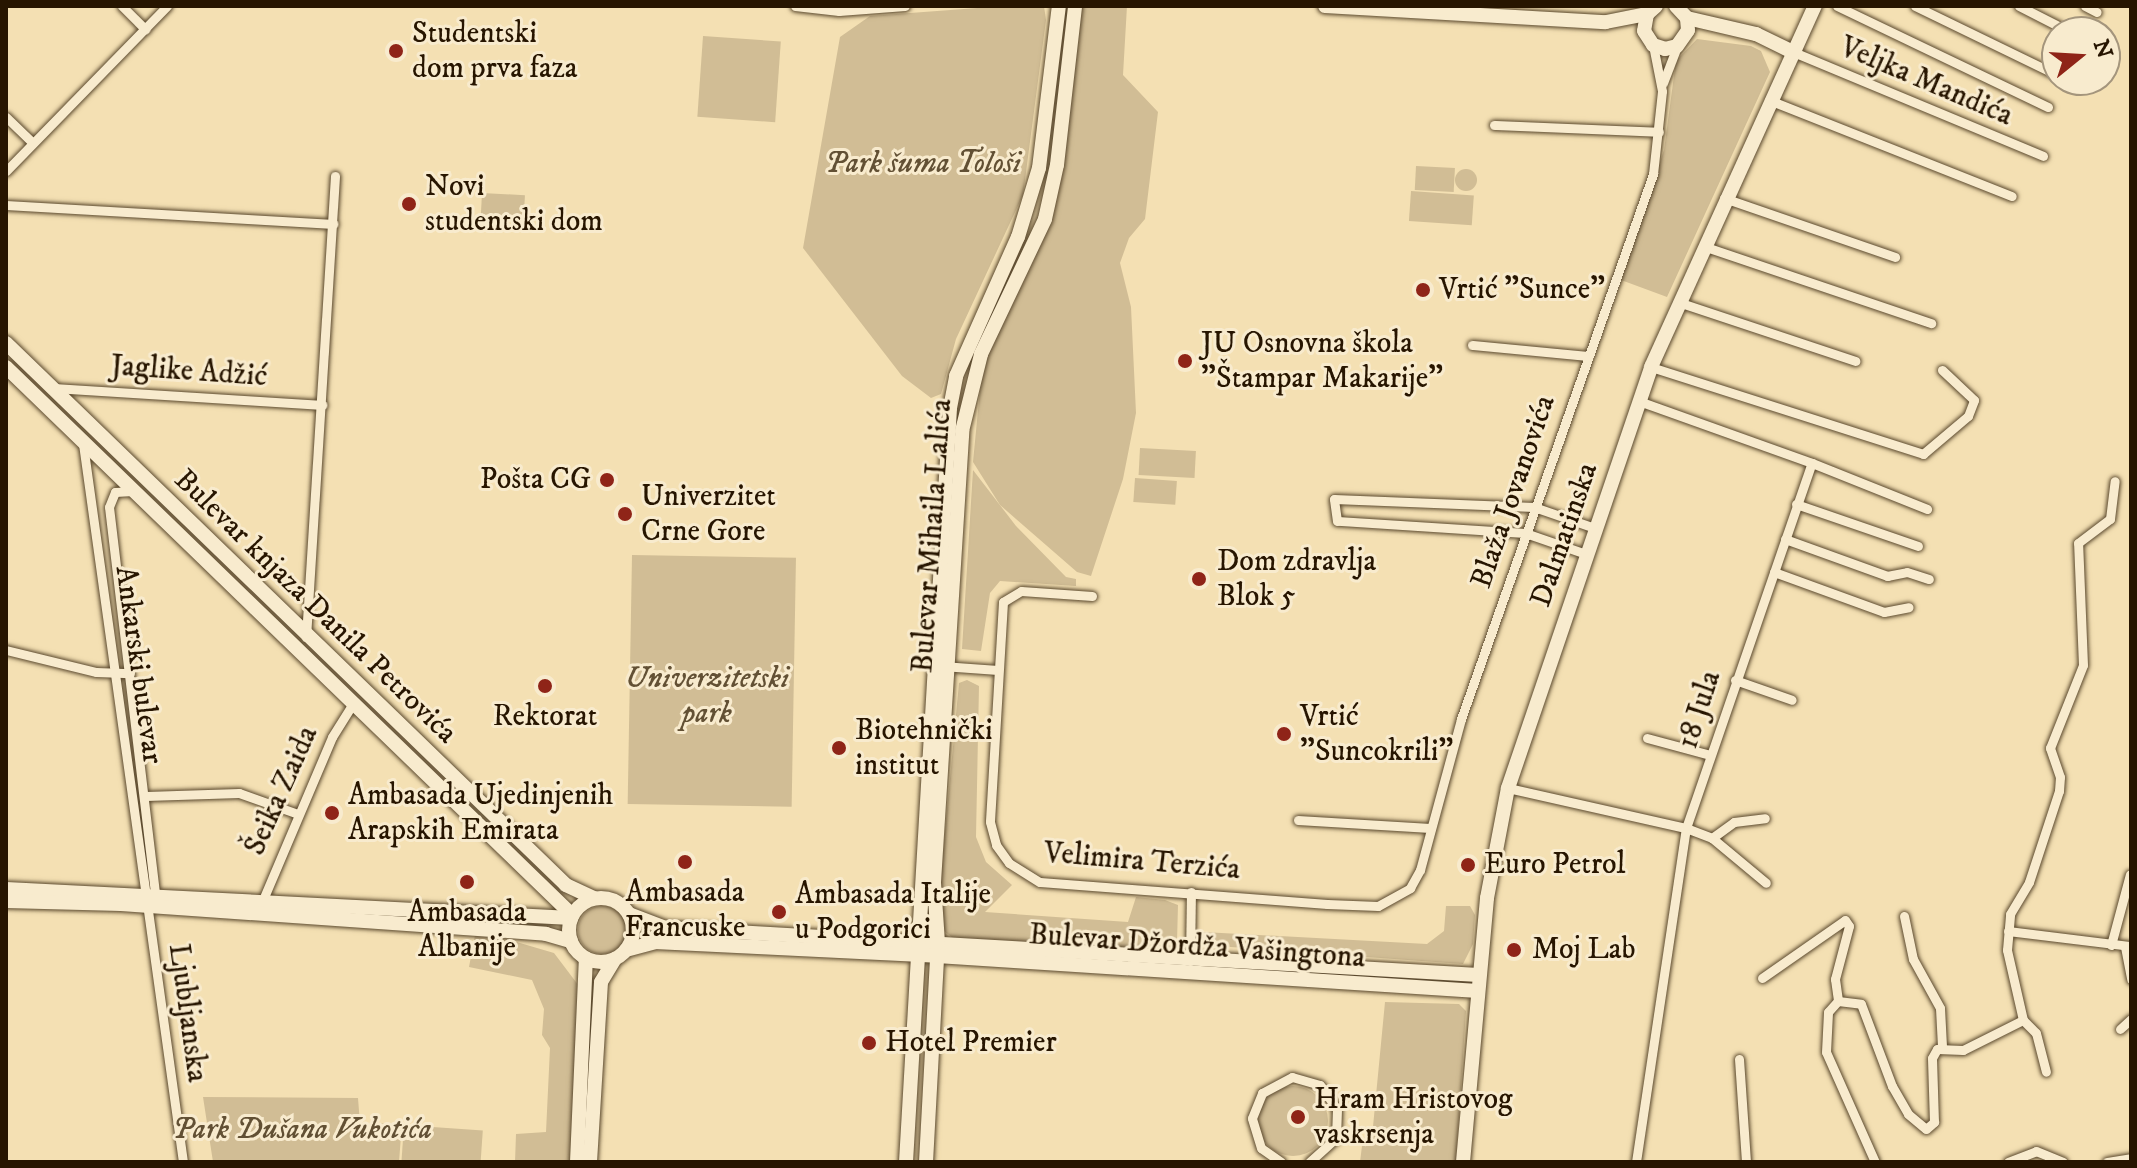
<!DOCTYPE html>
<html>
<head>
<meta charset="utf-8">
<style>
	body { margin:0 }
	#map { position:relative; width:2137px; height:1168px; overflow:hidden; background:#f4e0b3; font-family:"IM FELL DW Pica",serif }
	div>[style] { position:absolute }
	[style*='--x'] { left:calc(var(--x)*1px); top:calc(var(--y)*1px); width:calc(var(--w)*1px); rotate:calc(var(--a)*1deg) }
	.green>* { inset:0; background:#d1bd95; transform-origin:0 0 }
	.round { border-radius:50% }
	.roads { filter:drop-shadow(0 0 2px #5a482d) drop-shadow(0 0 2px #5a482d) }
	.street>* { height:9px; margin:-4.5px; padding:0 4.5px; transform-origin:4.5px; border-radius:4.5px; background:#f8ebce }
	.secondary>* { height:14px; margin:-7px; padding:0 7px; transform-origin:7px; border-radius:7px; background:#f8ebce }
	.secondary>.ring { margin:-7px; padding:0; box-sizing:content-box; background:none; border:14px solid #f8ebce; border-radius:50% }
	.dots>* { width:22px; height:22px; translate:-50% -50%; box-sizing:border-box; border:4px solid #f8ebce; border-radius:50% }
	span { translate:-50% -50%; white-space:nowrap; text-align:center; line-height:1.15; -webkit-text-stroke:6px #f8ebce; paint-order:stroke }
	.poi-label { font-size:30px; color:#271500 }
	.left { translate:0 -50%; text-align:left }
	.right { translate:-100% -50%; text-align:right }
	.street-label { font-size:30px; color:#271500 }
	.park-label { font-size:30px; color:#625034; font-style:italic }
	.frame { position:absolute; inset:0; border:8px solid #271500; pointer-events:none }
	.north { position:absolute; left:2041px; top:16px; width:80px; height:80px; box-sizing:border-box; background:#f8ebce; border:2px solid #a4957c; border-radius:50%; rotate:72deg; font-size:22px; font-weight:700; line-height:32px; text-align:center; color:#271500 }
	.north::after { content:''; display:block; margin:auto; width:28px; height:36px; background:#8f2418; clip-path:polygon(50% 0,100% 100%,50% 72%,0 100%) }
</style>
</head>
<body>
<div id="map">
	<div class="green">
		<i style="clip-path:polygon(1004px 6px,1044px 6px,1046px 20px,1023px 195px,956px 339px,941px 394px,931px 398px,902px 376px,803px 248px,840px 37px,870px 16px)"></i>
		<i style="clip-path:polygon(1084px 6px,1127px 6px,1123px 75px,1158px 112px,1145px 219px,1129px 238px,1120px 263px,1131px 307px,1136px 413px,1123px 479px,1091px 576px,1077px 572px,1000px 505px,973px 462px,982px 369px,1050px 213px,1077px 10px)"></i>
		<i style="left:703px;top:36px;width:78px;height:81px;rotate:4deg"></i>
		<i style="clip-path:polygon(1697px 39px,1751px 46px,1761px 51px,1770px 72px,1667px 297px,1621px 280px,1664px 150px,1676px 61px)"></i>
		<i style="left:1416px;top:166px;width:39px;height:24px;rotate:3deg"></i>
		<i class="round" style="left:1455px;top:169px;width:22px;height:22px"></i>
		<i style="left:1411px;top:191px;width:63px;height:30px;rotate:4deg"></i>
		<i style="left:482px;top:193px;width:43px;height:26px;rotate:3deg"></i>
		<i style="left:1140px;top:448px;width:56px;height:27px;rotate:3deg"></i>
		<i style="clip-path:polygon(973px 470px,1016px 526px,1066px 577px,1076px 579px,1076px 586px,1000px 581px,990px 593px,981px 651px,962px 649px)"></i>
		<i style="left:1135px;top:478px;width:42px;height:24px;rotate:4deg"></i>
		<i style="left:632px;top:555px;width:164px;height:249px;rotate:1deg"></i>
		<i style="clip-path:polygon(967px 680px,979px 686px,976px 837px,986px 862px,1012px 885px,985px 912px,1128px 922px,1136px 897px,1165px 900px,1178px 905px,1177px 943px,1167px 950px,953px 938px,944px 931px,937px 917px,959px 683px)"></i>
		<i style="clip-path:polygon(1446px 906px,1470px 906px,1475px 915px,1473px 944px,1463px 964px,1203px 945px,1203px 932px,1427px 944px,1444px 931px)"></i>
		<i class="round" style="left:578px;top:906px;width:48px;height:48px"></i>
		<i style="clip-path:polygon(476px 930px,554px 953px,582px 990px,570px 1162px,515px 1162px,516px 1134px,546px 1132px,550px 1048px,542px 1035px,544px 1009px,532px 980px,469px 967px)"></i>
		<i style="clip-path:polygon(1385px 1002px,1459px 1004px,1466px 1011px,1456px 1162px,1360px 1162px,1363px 1138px,1372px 1137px)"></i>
		<i class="round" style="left:1258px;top:1086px;width:70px;height:70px"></i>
		<i style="clip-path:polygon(203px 1097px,358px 1098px,360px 1124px,402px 1123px,399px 1162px,213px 1162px)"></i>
		<i style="left:404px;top:1125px;width:79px;height:37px;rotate:4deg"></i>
	</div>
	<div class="roads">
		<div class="street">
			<i style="--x:122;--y:6;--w:33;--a:45"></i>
			<i style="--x:795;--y:6;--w:44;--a:6.5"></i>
			<i style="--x:839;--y:11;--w:66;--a:-4.3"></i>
			<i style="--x:1837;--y:6;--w:234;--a:25.6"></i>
			<i style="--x:1915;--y:6;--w:158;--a:25.9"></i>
			<i style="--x:2019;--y:6;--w:57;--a:27"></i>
			<i style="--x:2085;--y:6;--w:13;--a:27"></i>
			<i style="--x:1791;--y:51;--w:273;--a:22.6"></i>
			<i style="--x:2067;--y:80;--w:3;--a:18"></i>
			<i style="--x:1663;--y:83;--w:40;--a:-69"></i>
			<i style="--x:1769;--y:100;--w:261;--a:21.6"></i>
			<i style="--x:6;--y:117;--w:37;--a:44"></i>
			<i style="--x:1494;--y:125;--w:165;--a:2.4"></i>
			<i style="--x:6;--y:171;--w:231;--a:-45.7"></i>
			<i style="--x:1724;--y:198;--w:181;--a:19"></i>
			<i style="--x:6;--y:205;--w:328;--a:3.3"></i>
			<i style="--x:1703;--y:246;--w:241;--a:18.7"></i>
			<i style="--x:1678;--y:302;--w:187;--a:18.4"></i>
			<i style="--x:1472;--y:345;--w:117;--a:5.4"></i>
			<i style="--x:1651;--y:367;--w:286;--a:17.7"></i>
			<i style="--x:1923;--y:454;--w:59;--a:-40.2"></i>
			<i style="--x:1968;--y:416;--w:17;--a:-69"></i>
			<i style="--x:1974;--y:400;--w:44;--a:-136.8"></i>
			<i style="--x:54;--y:388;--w:269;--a:3.6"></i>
			<i style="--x:83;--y:444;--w:725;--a:82.07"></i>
			<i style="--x:1812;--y:463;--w:124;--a:21.8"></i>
			<i style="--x:133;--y:491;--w:18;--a:177"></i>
			<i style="--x:115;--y:492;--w:16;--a:112"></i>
			<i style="--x:109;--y:507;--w:396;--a:83.2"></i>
			<i style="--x:1796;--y:504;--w:129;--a:19"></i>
			<i style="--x:1785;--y:539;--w:109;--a:19.9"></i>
			<i style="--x:1887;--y:576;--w:20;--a:-11"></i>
			<i style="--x:1907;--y:572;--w:23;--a:18"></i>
			<i style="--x:1586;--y:554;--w:65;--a:-161"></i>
			<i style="--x:1525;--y:533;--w:188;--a:-176.3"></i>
			<i style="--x:1337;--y:521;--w:22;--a:-98"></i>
			<i style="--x:1334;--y:499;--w:200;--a:2.3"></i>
			<i style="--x:1534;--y:507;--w:65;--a:19"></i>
			<i style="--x:1774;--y:572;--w:117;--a:20"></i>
			<i style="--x:1884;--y:612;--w:25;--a:-11"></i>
			<i style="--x:1092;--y:596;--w:71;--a:-176"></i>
			<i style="--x:1021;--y:591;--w:21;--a:149"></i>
			<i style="--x:1003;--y:602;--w:220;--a:93.4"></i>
			<i style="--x:990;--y:822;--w:24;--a:75"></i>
			<i style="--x:996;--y:845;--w:22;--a:54"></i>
			<i style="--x:1009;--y:863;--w:36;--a:32"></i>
			<i style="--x:1040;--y:882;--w:288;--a:4.4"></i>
			<i style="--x:1327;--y:904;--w:51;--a:2.2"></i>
			<i style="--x:1378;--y:906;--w:37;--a:-29"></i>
			<i style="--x:1410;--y:888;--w:21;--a:-61"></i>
			<i style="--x:1420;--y:870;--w:156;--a:-74.8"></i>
			<i style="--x:1461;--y:719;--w:578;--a:-70.59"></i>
			<i style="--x:1653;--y:174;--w:83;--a:-83.8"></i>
			<i style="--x:1662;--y:91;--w:47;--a:-101.1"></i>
			<i style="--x:306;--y:637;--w:462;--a:-86.4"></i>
			<i style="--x:6;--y:650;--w:93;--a:13.7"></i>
			<i style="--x:96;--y:672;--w:34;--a:2"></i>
			<i style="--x:943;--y:666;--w:54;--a:4.2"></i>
			<i style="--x:1735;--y:680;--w:60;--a:19.3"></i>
			<i style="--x:1647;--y:738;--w:65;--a:15.1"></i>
			<i style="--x:1508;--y:788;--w:182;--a:12.7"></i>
			<i style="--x:1686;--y:828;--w:28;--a:21"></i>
			<i style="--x:1712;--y:838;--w:27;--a:-36"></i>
			<i style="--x:1734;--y:822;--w:31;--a:-7"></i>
			<i style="--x:146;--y:796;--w:93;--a:-1.8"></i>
			<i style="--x:239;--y:793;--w:63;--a:19.6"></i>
			<i style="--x:1298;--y:820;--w:132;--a:3.5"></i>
			<i style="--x:1712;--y:838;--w:70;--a:39.8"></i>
			<i style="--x:262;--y:902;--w:179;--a:-67"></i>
			<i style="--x:332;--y:737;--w:40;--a:-58"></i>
			<i style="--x:1904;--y:916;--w:44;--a:78.2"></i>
			<i style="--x:1913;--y:959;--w:56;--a:61.1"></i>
			<i style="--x:1940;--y:1008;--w:39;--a:87"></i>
			<i style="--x:2008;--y:931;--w:124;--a:7"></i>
			<i style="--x:2111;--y:945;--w:73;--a:-75"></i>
			<i style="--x:2125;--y:947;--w:33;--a:79"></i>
			<i style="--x:1190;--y:961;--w:69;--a:-89.2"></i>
			<i style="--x:1762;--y:978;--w:101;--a:-34.9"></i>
			<i style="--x:1845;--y:920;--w:7;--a:56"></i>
			<i style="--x:1849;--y:926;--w:55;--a:104.8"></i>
			<i style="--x:1835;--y:979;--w:22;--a:82"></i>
			<i style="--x:2023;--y:1020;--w:18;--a:45"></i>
			<i style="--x:2036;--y:1033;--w:40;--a:75.6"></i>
			<i style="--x:2120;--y:1029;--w:15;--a:-42"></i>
			<i style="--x:1739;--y:1059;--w:103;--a:86.1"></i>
			<i style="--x:1281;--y:1162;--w:24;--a:-145"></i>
			<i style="--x:1261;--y:1148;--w:31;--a:-107"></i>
			<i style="--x:1252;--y:1118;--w:27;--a:-68"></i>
			<i style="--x:1262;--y:1093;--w:34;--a:-28"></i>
			<i style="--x:1292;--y:1077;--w:29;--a:16"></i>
			<i style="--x:1320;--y:1085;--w:29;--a:55"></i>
			<i style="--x:1337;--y:1109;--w:29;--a:92"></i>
			<i style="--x:1336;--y:1138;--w:36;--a:138"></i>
			<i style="--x:1636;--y:1162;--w:338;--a:-81.5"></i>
			<i style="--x:1686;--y:828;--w:386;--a:-71"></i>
			<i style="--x:1812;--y:463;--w:184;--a:-160.3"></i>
			<i style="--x:1875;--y:1162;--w:120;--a:-114"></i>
			<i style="--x:1826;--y:1052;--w:40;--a:-87.1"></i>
			<i style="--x:1828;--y:1012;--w:15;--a:-48"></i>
			<i style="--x:1838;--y:1001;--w:23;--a:7"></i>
			<i style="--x:1861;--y:1004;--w:88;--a:69.3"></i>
			<i style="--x:1892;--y:1086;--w:32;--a:60"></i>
			<i style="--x:1908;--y:1114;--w:23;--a:40"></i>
			<i style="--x:1926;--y:1129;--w:11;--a:-41"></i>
			<i style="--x:1934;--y:1122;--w:64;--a:-91.8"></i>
			<i style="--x:1932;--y:1058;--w:10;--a:-61"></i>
			<i style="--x:1937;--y:1049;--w:26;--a:2"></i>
			<i style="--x:1963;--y:1050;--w:67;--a:-26.6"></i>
			<i style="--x:2023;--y:1020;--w:72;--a:-102.9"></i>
			<i style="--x:2007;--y:950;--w:36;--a:-85"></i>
			<i style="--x:2010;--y:914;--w:37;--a:-59"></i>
			<i style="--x:2029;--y:882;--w:96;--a:-71.8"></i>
			<i style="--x:2059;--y:791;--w:14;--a:-86"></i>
			<i style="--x:2060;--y:777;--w:31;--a:-109"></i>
			<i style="--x:2050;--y:748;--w:89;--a:-68.3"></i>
			<i style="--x:2083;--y:665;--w:122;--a:-92.3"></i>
			<i style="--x:2078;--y:543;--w:40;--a:-37"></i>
			<i style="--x:2110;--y:519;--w:38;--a:-83"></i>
			<i style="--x:2008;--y:1162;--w:30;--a:-21"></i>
			<i style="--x:2036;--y:1151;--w:29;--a:22"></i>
			<i style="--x:2107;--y:1162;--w:24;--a:-9"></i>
		</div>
		<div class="secondary">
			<i style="--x:1325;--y:6;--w:281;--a:3.3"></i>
			<i style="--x:1606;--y:22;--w:42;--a:-11"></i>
			<i style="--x:1656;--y:6;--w:12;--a:138"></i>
			<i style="--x:1647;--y:14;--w:17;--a:100"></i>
			<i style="--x:1644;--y:31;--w:17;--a:57"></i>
			<i style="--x:1653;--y:45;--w:13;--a:18"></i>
			<i style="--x:1665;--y:49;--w:12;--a:-14"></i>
			<i style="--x:1677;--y:46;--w:19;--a:-55"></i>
			<i style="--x:1688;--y:30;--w:12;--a:-95"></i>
			<i style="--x:1687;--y:18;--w:16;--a:-133"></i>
			<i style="--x:1687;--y:18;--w:71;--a:13.1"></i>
			<i style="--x:1756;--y:34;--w:39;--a:26"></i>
			<i style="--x:6;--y:343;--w:779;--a:44.06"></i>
			<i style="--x:566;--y:885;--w:31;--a:25"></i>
			<i style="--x:6;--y:367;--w:788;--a:44.07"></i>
			<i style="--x:6;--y:889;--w:566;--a:2.94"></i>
			<i class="ring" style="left:569px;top:898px;width:50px;height:50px"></i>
			<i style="--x:6;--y:901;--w:115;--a:1.5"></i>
			<i style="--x:121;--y:904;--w:426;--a:4"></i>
			<i style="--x:546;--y:934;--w:26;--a:16"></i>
			<i style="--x:629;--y:914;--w:40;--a:21"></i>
			<i style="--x:666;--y:928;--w:814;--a:3.31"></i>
			<i style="--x:626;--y:950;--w:30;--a:-15"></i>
			<i style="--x:655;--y:942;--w:282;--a:2.8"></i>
			<i style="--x:937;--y:956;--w:542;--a:3.7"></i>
			<i style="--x:577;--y:1162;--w:204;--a:-87.5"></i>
			<i style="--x:590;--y:1162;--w:180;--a:-86.5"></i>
			<i style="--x:601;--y:982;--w:27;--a:-59"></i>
			<i style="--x:906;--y:1162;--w:755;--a:-86.66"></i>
			<i style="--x:950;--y:408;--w:33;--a:-79"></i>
			<i style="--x:956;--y:376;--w:152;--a:-66"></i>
			<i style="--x:1018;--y:237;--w:72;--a:-73.1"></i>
			<i style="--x:1039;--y:168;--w:163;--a:-83"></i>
			<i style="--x:926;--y:1162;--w:219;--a:-86.9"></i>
			<i style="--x:938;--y:943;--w:61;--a:-93.8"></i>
			<i style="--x:934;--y:882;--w:452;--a:-86.4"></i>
			<i style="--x:962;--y:431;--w:79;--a:-76.1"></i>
			<i style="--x:981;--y:354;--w:149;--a:-64.6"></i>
			<i style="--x:1045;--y:219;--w:55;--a:-77.5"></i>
			<i style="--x:1057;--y:165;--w:160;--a:-83.5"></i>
			<i style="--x:1463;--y:1162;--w:265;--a:-84.8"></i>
			<i style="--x:1487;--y:898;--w:112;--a:-79.2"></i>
			<i style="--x:1508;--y:788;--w:445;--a:-71.2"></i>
			<i style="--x:1651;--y:367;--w:397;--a:-65.6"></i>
		</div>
	</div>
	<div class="dots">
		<i style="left:396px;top:51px;background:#8f2418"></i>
		<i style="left:409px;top:204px;background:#8f2418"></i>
		<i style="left:1423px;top:290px;background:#8f2418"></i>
		<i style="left:1185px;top:361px;background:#8f2418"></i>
		<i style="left:607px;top:480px;background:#8f2418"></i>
		<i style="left:625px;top:514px;background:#8f2418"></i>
		<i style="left:1199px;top:579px;background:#8f2418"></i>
		<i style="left:545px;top:686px;background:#8f2418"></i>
		<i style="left:1284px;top:734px;background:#8f2418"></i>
		<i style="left:839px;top:748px;background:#8f2418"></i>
		<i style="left:332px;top:813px;background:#8f2418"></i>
		<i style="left:685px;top:862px;background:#8f2418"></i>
		<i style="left:1468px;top:865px;background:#8f2418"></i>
		<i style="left:467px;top:882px;background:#8f2418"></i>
		<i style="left:779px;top:912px;background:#8f2418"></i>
		<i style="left:1514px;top:950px;background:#8f2418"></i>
		<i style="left:869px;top:1043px;background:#8f2418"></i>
		<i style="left:1298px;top:1117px;background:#8f2418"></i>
	</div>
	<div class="poi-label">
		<span class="left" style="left:412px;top:51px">Studentski<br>dom prva faza</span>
		<span class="left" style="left:425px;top:204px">Novi<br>studentski dom</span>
		<span class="left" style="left:1439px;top:290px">Vrtić "Sunce"</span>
		<span class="left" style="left:1201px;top:361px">JU Osnovna škola<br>"Štampar Makarije"</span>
		<span class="right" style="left:591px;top:480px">Pošta CG</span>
		<span class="left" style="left:641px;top:514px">Univerzitet<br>Crne Gore</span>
		<span class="left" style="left:1217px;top:579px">Dom zdravlja<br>Blok 5</span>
		<span style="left:545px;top:717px">Rektorat</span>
		<span class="left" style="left:1300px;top:734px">Vrtić<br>"Suncokrili"</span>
		<span class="left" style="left:855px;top:748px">Biotehnički<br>institut</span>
		<span class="left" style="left:348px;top:813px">Ambasada Ujedinjenih<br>Arapskih Emirata</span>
		<span class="left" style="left:1484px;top:865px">Euro Petrol</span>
		<span style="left:685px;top:910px">Ambasada<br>Francuske</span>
		<span class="left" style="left:795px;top:912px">Ambasada Italije<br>u Podgorici</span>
		<span style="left:467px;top:930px">Ambasada<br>Albanije</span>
		<span class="left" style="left:1532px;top:950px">Moj Lab</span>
		<span class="left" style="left:885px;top:1043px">Hotel Premier</span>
		<span class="left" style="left:1314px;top:1117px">Hram Hristovog<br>vaskrsenja</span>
	</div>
	<div class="street-label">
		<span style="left:1926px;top:82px;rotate:23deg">Veljka Mandića</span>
		<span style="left:189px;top:372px;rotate:4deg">Jaglike Adžić</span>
		<span style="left:1514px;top:492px;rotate:-71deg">Blaža Jovanovića</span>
		<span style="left:1565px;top:535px;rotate:-71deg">Dalmatinska</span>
		<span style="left:933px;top:536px;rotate:-86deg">Bulevar Mihaila Lalića</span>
		<span style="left:315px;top:607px;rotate:44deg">Bulevar knjaza Danila Petrovića</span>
		<span style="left:138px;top:665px;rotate:82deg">Ankarski bulevar</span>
		<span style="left:1700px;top:710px;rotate:-72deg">18 Jula</span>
		<span style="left:282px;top:791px;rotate:-66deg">Šeika Zaida</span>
		<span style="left:1142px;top:862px;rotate:5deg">Velimira Terzića</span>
		<span style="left:1197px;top:947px;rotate:4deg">Bulevar Džordža Vašingtona</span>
		<span style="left:187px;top:1013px;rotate:82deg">Ljubljanska</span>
	</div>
	<div class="park-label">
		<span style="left:923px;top:164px">Park šuma Tološi</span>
		<span style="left:707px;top:696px">Univerzitetski<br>park</span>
		<span style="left:302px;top:1130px">Park Dušana Vukotića</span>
	</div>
	<div class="frame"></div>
	<div class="north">N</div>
</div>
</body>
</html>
